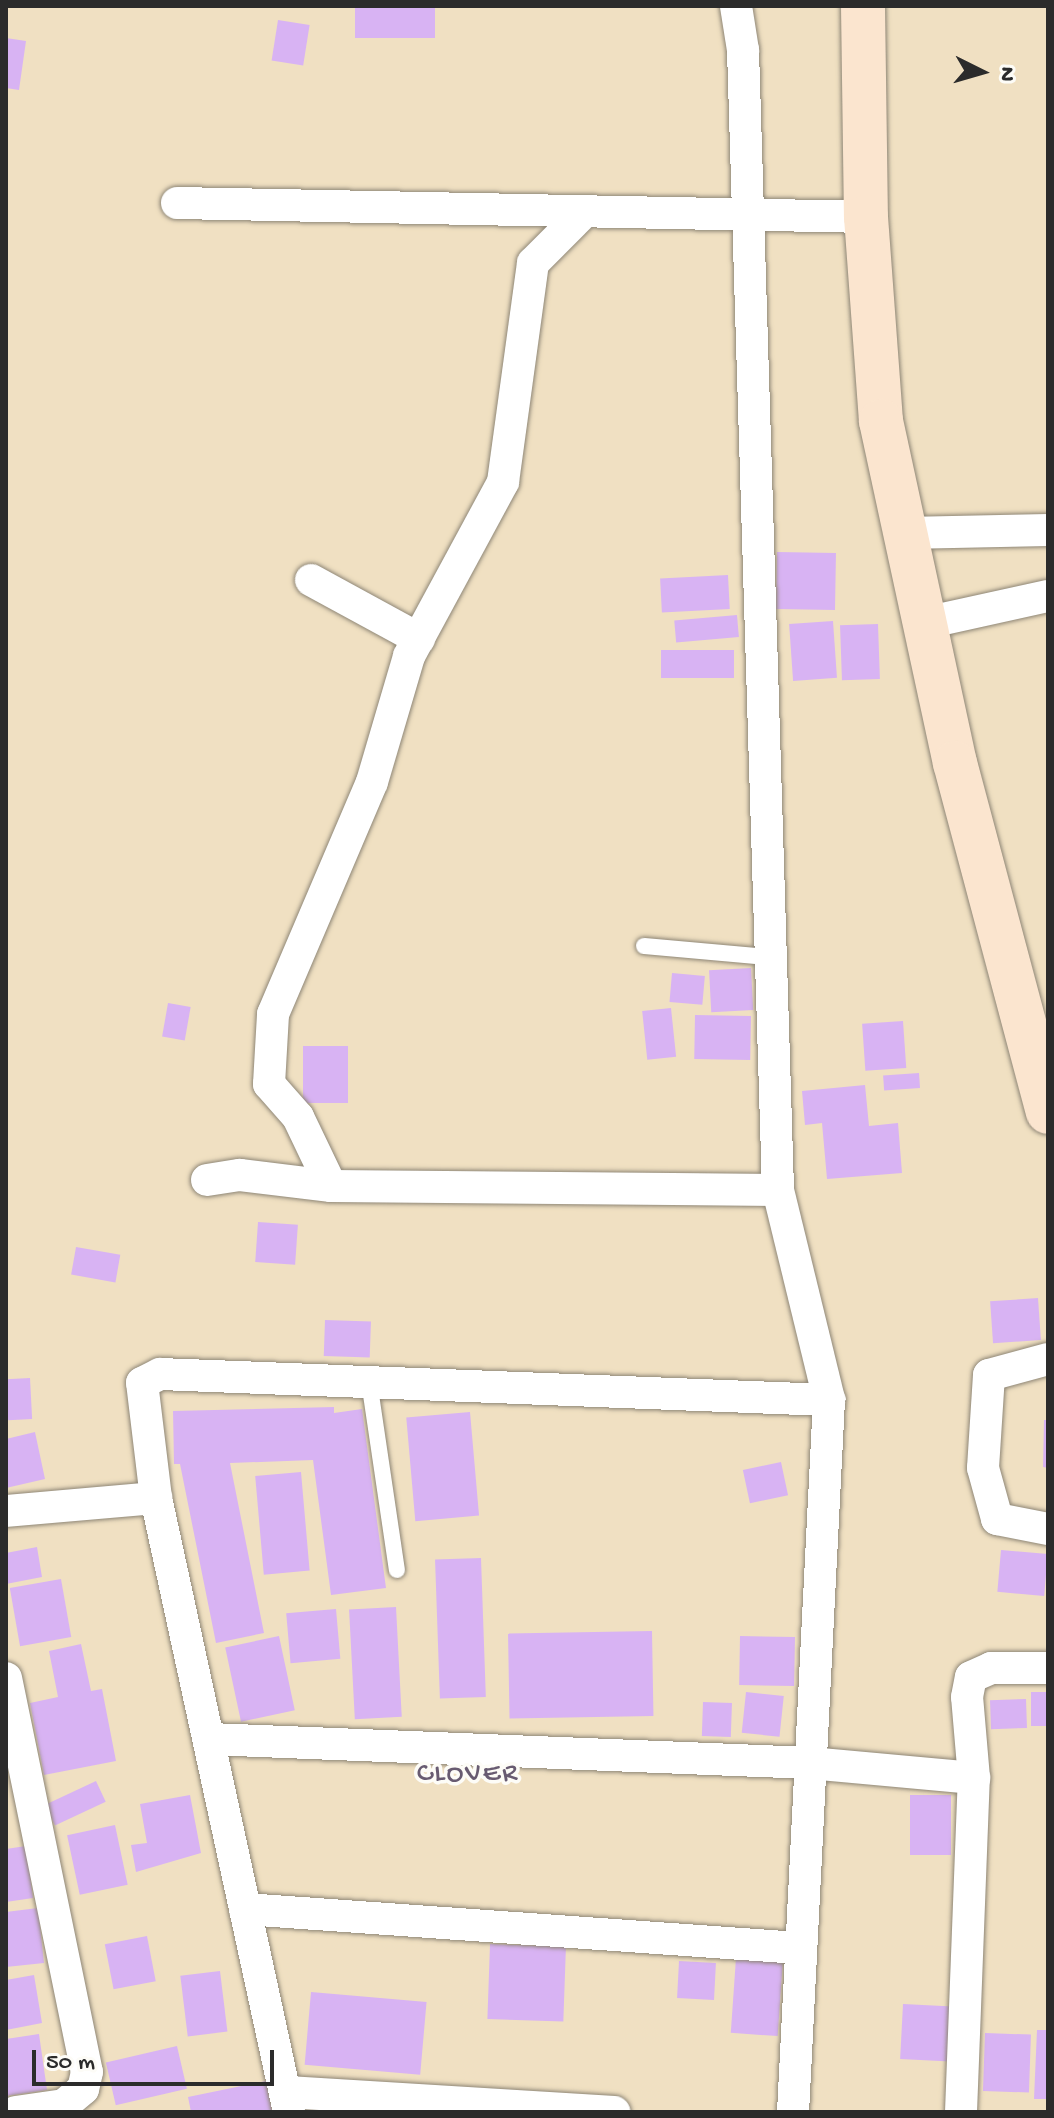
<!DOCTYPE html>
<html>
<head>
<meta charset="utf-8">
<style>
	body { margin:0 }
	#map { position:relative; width:1054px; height:2118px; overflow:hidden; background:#f0e0c2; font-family:"Gochi Hand",sans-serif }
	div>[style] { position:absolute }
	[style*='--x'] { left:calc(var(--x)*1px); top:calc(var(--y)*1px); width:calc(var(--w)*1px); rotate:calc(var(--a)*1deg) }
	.building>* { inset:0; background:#d8b3f3; transform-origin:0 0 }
	.roads { filter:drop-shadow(0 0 2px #8e8676) drop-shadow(0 0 2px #8e8676) }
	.lane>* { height:16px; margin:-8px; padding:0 8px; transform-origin:8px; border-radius:8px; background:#fff }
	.street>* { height:32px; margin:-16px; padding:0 16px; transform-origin:16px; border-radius:16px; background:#fff }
	.secondary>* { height:44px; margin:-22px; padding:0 22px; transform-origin:22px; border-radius:22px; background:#fbe5cf }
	span { translate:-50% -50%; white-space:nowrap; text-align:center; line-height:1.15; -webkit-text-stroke:7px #fdfcf7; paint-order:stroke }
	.neighbourhood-label { font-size:28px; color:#685b71; letter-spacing:2px }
	.frame { position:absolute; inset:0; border:8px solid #2b2b2b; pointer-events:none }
	.north { position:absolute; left:942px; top:32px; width:80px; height:80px; -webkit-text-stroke:6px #fdfcf7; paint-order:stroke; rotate:95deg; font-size:22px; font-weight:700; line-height:32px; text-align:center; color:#2b2b2b }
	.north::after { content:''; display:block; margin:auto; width:28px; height:36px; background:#2b2b2b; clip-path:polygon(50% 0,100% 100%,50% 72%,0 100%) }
	.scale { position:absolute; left:32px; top:2050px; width:242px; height:36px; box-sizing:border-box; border:4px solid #2b2b2b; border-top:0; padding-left:10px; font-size:24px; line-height:28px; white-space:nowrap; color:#2b2b2b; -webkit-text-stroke:6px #fdfcf7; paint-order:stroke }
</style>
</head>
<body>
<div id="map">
	<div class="building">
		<i style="left:355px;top:6px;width:80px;height:32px"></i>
		<i style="left:278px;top:20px;width:32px;height:41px;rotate:9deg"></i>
		<i style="clip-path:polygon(6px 38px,26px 41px,19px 90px,6px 88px)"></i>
		<i style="left:777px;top:552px;width:59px;height:57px;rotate:1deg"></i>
		<i style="left:728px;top:575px;width:34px;height:68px;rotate:87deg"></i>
		<i style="left:737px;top:615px;width:22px;height:63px;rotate:85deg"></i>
		<i style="left:833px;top:621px;width:57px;height:44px;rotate:86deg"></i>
		<i style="left:878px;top:624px;width:55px;height:38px;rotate:88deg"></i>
		<i style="left:734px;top:650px;width:28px;height:73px;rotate:90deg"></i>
		<i style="left:751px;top:968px;width:42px;height:42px;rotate:87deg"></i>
		<i style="left:672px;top:973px;width:33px;height:29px;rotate:5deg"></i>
		<i style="left:168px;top:1003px;width:23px;height:34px;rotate:10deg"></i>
		<i style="left:671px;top:1008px;width:49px;height:29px;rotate:84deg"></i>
		<i style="left:695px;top:1015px;width:56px;height:44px;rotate:1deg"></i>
		<i style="left:903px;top:1021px;width:47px;height:41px;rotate:86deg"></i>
		<i style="left:303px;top:1046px;width:45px;height:57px"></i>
		<i style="left:919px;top:1073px;width:15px;height:36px;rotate:86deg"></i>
		<i style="clip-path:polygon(865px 1085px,869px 1126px,898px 1123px,902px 1173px,827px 1179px,822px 1123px,805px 1125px,802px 1091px)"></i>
		<i style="left:258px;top:1222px;width:40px;height:40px;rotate:4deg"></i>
		<i style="left:76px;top:1247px;width:45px;height:28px;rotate:10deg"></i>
		<i style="left:1038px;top:1298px;width:42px;height:48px;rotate:86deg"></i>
		<i style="left:325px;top:1320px;width:46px;height:36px;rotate:2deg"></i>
		<i style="left:30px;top:1378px;width:41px;height:24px;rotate:87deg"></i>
		<i style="clip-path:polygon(334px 1407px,334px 1413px,362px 1409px,386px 1588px,331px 1595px,313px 1460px,230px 1463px,264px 1633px,216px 1643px,180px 1464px,174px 1464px,173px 1411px)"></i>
		<i style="left:470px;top:1412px;width:104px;height:64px;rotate:85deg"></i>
		<i style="clip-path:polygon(1044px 1420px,1048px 1420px,1048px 1468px,1043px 1467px)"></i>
		<i style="clip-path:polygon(35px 1432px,45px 1479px,6px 1488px,6px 1439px)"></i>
		<i style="left:781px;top:1462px;width:34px;height:39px;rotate:78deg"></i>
		<i style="left:301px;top:1472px;width:99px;height:46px;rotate:85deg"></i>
		<i style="clip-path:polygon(37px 1547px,42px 1577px,6px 1584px,6px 1553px)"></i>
		<i style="left:1001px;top:1550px;width:47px;height:42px;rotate:5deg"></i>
		<i style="left:481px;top:1558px;width:139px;height:46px;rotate:88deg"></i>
		<i style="left:61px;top:1579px;width:59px;height:52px;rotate:80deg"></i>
		<i style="left:396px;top:1607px;width:110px;height:47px;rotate:87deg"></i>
		<i style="left:336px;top:1609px;width:50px;height:50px;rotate:85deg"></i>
		<i style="left:652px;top:1631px;width:85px;height:144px;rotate:89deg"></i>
		<i style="left:279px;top:1636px;width:76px;height:55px;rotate:78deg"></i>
		<i style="left:740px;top:1636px;width:55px;height:49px;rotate:1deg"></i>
		<i style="clip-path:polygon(81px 1644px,91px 1691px,102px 1689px,116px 1761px,44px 1775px,30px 1703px,58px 1697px,49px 1651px)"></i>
		<i style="left:746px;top:1692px;width:38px;height:41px;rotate:6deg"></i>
		<i style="left:1048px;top:1692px;width:34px;height:17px;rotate:90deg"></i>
		<i style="left:1026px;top:1699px;width:29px;height:36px;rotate:88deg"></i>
		<i style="left:703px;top:1702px;width:29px;height:34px;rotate:2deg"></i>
		<i style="left:96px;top:1781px;width:23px;height:56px;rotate:65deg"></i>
		<i style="clip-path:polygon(190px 1795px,201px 1853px,136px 1872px,131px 1845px,147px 1843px,140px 1804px)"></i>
		<i style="left:910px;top:1795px;width:41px;height:60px"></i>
		<i style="left:115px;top:1825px;width:61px;height:49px;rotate:78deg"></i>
		<i style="clip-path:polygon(26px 1846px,33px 1898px,6px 1902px,6px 1849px)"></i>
		<i style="clip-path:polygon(38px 1908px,44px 1963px,6px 1967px,6px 1912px)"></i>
		<i style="left:147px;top:1936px;width:46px;height:43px;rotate:79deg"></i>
		<i style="left:490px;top:1944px;width:76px;height:75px;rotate:2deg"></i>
		<i style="left:736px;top:1958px;width:47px;height:75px;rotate:4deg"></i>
		<i style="left:679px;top:1961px;width:37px;height:37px;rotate:3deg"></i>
		<i style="left:220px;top:1971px;width:61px;height:40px;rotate:83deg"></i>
		<i style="clip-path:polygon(34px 1975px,42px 2023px,6px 2030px,6px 1980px)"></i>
		<i style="left:311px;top:1992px;width:116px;height:73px;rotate:5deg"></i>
		<i style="left:903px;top:2004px;width:50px;height:55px;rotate:3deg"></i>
		<i style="clip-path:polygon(1037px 2030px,1048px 2030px,1048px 2099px,1034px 2099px)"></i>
		<i style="left:985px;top:2033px;width:46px;height:58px;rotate:2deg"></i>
		<i style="clip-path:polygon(39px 2034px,47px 2090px,6px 2096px,6px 2039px)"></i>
		<i style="left:177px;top:2046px;width:44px;height:73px;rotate:77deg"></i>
		<i style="clip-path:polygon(266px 2081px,272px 2112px,191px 2112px,188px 2097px)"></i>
	</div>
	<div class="roads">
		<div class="lane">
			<i style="--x:644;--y:946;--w:124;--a:5.1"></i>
			<i style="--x:369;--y:1381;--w:191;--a:81.6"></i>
		</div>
		<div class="street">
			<i style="--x:736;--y:6;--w:45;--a:81"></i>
			<i style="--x:743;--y:50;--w:1141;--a:88.24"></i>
			<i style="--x:778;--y:1190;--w:216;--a:76.3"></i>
			<i style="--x:829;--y:1400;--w:713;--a:92.89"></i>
			<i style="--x:177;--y:203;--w:689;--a:1.16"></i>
			<i style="--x:905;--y:533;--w:143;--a:-1.2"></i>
			<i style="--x:311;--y:580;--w:123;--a:28.6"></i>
			<i style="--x:925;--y:623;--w:126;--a:-12.4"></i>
			<i style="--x:207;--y:1180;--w:33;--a:-9"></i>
			<i style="--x:240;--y:1175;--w:92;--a:6.9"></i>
			<i style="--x:331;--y:1186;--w:447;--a:0.5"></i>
			<i style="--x:331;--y:1186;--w:76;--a:-115.6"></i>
			<i style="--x:298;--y:1117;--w:44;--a:-131.3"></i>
			<i style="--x:269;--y:1084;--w:70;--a:-86.7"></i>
			<i style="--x:273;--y:1014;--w:252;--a:-66.9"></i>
			<i style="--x:372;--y:782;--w:131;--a:-73.6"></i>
			<i style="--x:409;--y:656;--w:198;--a:-61.6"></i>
			<i style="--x:503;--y:482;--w:221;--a:-82.2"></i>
			<i style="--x:533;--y:263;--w:66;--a:-45"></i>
			<i style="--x:1048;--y:1359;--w:61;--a:164.8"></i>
			<i style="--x:989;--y:1375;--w:93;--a:93.7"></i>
			<i style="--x:983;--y:1468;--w:53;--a:74.6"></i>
			<i style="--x:997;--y:1519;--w:52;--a:11.1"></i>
			<i style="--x:6;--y:1511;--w:151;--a:-5"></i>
			<i style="--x:6;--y:1678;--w:402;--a:78.4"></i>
			<i style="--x:87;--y:2072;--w:17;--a:103"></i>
			<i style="--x:83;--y:2089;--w:25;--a:140"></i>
			<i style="--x:64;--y:2105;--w:49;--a:171.7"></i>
			<i style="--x:210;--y:1739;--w:599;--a:2.29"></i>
			<i style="--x:809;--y:1763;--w:166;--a:5.2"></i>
			<i style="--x:245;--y:1909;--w:555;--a:4.03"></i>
			<i style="--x:287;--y:2092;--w:328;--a:3.5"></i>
			<i style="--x:289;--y:2112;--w:628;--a:-102.22"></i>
			<i style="--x:156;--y:1498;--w:116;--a:-96.9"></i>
			<i style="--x:142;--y:1383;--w:20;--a:-27"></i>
			<i style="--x:160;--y:1374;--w:670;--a:2.23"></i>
			<i style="--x:961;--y:2112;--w:334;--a:-87.8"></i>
			<i style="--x:974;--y:1778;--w:81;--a:-94.9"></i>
			<i style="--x:967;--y:1697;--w:20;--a:-79"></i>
			<i style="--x:971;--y:1677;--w:22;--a:-24"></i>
			<i style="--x:991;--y:1668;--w:57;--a:0"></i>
		</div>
		<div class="secondary">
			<i style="--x:863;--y:6;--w:211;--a:89.2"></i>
			<i style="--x:866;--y:217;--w:205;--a:85.8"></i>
			<i style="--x:881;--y:421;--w:350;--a:77.8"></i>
			<i style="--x:955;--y:763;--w:361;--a:75.1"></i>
		</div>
	</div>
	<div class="neighbourhood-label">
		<span style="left:468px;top:1775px">CLOVER</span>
	</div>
	<div class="frame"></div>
	<div class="north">N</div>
	<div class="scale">50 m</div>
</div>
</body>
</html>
